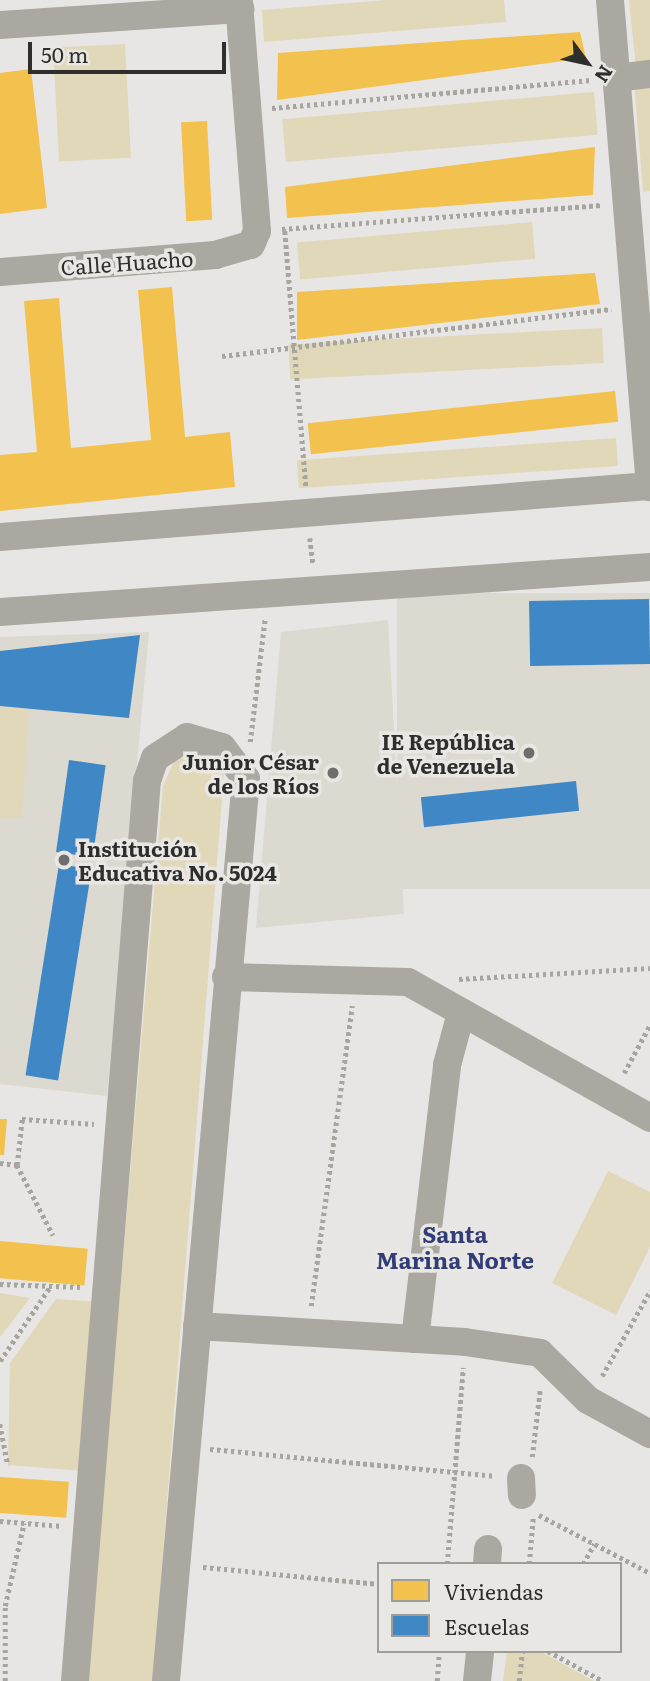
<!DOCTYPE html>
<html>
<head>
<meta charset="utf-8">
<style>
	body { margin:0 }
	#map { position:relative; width:650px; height:1681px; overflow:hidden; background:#e8e6e4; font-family:Literata,serif }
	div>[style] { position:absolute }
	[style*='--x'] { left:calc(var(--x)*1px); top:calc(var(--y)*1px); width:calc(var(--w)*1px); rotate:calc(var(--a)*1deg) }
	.built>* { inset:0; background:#dcd9d1; transform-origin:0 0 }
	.green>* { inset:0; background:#e1d7b9; transform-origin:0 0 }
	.homes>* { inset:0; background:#f2c14e; transform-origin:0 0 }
	.schools>* { inset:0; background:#3f88c5; transform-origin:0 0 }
	.path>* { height:4.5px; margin-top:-2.25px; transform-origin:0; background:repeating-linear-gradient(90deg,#a7a5a0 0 3.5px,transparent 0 7px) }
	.minor>* { height:28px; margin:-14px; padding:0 14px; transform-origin:14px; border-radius:14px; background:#aba8a1 }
	.dots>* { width:19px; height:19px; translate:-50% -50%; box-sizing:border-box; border:4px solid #e9e7e3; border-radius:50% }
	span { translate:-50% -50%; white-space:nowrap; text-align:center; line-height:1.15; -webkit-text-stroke:7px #e9e7e3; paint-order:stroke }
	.street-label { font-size:21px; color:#2e2e2c }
	.poi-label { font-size:21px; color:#2e2e2c; font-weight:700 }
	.right { translate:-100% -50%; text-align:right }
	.left { translate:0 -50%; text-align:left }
	.neighbourhood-label { font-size:23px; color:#313d77; font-weight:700 }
	.legend { position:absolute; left:377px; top:1562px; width:245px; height:91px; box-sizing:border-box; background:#e9e7e3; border:2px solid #9e9d9a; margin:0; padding:9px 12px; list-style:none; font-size:21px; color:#2e2e2c }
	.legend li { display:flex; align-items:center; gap:14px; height:35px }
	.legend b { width:35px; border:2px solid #9e9d9a }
	.north { position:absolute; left:552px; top:28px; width:70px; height:70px; -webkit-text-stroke:5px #e9e7e3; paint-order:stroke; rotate:123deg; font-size:19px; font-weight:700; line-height:28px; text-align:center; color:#2e2e2c }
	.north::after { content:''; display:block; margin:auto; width:24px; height:32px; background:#2e2e2c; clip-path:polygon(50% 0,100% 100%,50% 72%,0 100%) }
	.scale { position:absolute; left:28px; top:42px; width:198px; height:32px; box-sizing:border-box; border:4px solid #2e2e2c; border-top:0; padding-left:9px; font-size:21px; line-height:24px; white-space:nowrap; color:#2e2e2c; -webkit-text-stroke:5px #e9e7e3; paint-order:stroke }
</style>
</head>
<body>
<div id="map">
	<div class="built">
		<i style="left:650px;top:593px;width:296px;height:253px;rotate:90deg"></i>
		<i style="clip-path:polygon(388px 620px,404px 914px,256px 928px,281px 632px)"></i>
		<i style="clip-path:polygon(149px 632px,107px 1096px,0 1084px,0 637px)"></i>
	</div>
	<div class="green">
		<i style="clip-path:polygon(387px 0,504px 0,506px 22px,264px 42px,262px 10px)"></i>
		<i style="clip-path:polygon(629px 0,650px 0,650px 67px,636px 68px)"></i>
		<i style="left:125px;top:44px;width:114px;height:72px;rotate:87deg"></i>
		<i style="clip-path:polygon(650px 80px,650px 191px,643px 192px,634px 81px)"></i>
		<i style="left:594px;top:92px;width:43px;height:313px;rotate:85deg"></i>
		<i style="left:532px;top:222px;width:37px;height:236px;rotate:85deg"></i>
		<i style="left:602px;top:328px;width:35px;height:314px;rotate:87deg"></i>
		<i style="left:616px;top:438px;width:28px;height:320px;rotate:86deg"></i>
		<i style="clip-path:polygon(0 707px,29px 709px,22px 818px,0 817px)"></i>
		<i style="clip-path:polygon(202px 751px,224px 773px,153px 1681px,87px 1681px,163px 786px,174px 761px)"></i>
		<i style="clip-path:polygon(608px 1171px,650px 1192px,650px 1247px,616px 1315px,552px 1283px)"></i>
		<i style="clip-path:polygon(0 1293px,30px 1298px,0 1337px)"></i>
		<i style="clip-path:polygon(56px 1299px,99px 1302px,83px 1471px,8px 1465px,10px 1363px)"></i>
		<i style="clip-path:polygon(507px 1651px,539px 1651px,594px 1681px,503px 1681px)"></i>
	</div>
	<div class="homes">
		<i style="clip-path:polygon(580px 32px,586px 58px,277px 100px,278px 53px)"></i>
		<i style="clip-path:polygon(31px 69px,47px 208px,0 214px,0 73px)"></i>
		<i style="left:207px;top:121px;width:99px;height:26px;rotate:87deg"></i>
		<i style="clip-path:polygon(595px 147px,593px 195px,287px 218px,285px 187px)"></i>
		<i style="clip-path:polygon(595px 273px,600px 304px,297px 340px,297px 292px)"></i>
		<i style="clip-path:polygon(172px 287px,185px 437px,230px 432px,235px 487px,0 511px,0 455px,37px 452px,24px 301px,59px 298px,71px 448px,151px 440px,138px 290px)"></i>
		<i style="left:615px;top:391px;width:31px;height:309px;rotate:84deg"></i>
		<i style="clip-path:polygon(0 1119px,7px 1119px,4px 1155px,0 1155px)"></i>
		<i style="left:0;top:1241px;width:88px;height:37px;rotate:5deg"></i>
		<i style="left:0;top:1477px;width:69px;height:36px;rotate:4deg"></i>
	</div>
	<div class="schools">
		<i style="left:649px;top:599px;width:65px;height:120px;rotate:89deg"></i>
		<i style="clip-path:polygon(140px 635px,129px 718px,0 706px,0 651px)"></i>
		<i style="left:69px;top:760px;width:37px;height:93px;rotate:8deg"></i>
		<i style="left:576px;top:781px;width:30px;height:156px;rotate:84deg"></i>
		<i style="left:59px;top:864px;width:33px;height:214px;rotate:9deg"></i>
	</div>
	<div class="path">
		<i style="--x:272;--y:108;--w:320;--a:-5"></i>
		<i style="--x:282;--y:229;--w:320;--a:-4.3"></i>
		<i style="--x:285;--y:231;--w:257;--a:85.3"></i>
		<i style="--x:222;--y:356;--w:392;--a:-6.9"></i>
		<i style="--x:310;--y:538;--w:26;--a:83"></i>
		<i style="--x:250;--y:742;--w:125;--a:-83.1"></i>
		<i style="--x:459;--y:979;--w:191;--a:-3.3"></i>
		<i style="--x:624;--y:1073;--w:55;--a:-61.6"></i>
		<i style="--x:0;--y:1163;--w:17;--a:7"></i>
		<i style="--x:17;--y:1165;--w:46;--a:-83.8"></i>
		<i style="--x:22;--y:1119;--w:72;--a:4"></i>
		<i style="--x:17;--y:1165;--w:79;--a:62.8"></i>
		<i style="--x:0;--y:1284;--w:80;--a:2.1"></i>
		<i style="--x:311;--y:1306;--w:303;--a:-82.2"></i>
		<i style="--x:0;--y:1361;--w:89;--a:-56"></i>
		<i style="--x:602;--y:1376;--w:98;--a:-60.5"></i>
		<i style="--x:0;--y:1424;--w:42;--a:79"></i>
		<i style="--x:210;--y:1449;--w:285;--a:5.4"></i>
		<i style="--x:532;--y:1457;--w:67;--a:-83.2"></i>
		<i style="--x:539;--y:1515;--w:125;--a:27.6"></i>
		<i style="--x:0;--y:1521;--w:62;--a:4.6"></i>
		<i style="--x:447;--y:1564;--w:197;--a:-85.3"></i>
		<i style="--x:529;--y:1564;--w:47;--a:-85.1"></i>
		<i style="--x:583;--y:1564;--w:23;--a:-61"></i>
		<i style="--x:203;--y:1567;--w:177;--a:5.5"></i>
		<i style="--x:548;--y:1651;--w:63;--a:28.6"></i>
		<i style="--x:5;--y:1681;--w:75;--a:-90"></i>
		<i style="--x:5;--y:1606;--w:85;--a:-77.1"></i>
		<i style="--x:437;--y:1681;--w:30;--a:-86"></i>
		<i style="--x:519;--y:1681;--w:30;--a:-84"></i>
	</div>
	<div class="minor">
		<i style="--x:610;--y:0;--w:489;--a:85.3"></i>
		<i style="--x:0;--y:25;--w:241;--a:-3.8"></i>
		<i style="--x:616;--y:78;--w:34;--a:-7"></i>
		<i style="--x:0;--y:272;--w:216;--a:-4.5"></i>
		<i style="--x:215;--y:255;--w:37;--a:-16"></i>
		<i style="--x:251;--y:245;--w:15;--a:-67"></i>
		<i style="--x:257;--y:231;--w:232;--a:-94.5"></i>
		<i style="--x:0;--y:537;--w:652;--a:-4.49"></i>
		<i style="--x:0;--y:612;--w:652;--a:-3.96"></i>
		<i style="--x:226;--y:977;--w:182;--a:1.6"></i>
		<i style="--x:408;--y:982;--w:278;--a:29.3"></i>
		<i style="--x:197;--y:1326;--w:268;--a:3.4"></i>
		<i style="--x:465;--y:1342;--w:76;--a:8.3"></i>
		<i style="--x:540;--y:1353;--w:67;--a:44.4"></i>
		<i style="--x:588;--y:1400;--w:71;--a:28.7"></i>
		<i style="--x:415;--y:1339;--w:276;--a:-83.3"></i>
		<i style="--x:447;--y:1065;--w:54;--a:-74.9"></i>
		<i style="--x:521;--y:1478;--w:17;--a:87"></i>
		<i style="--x:487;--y:1564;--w:15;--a:-86"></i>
		<i style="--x:75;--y:1681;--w:903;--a:-85.43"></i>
		<i style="--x:147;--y:781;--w:24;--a:-71"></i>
		<i style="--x:155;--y:758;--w:38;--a:-33"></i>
		<i style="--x:187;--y:737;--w:36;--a:16"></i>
		<i style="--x:222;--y:747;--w:40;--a:53"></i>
		<i style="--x:246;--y:779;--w:906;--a:95.07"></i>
		<i style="--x:477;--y:1681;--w:30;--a:-84"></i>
	</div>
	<div class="dots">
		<i style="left:529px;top:753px;background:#6f6e6c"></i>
		<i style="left:333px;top:773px;background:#6f6e6c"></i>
		<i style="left:64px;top:860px;background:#6f6e6c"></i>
	</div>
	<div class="street-label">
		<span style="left:127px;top:262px;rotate:-4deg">Calle Huacho</span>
	</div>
	<div class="poi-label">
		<span class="right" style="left:515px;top:753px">IE República<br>de Venezuela</span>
		<span class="right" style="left:319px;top:773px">Junior César<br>de los Ríos</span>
		<span class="left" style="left:78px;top:860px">Institución<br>Educativa No. 5024</span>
	</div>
	<div class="neighbourhood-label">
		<span style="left:455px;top:1246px">Santa<br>Marina Norte</span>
	</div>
	<ul class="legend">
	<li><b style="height:19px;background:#f2c14e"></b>Viviendas</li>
	<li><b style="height:19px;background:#3f88c5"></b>Escuelas</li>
	</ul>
	<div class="north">N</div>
	<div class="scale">50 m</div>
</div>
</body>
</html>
